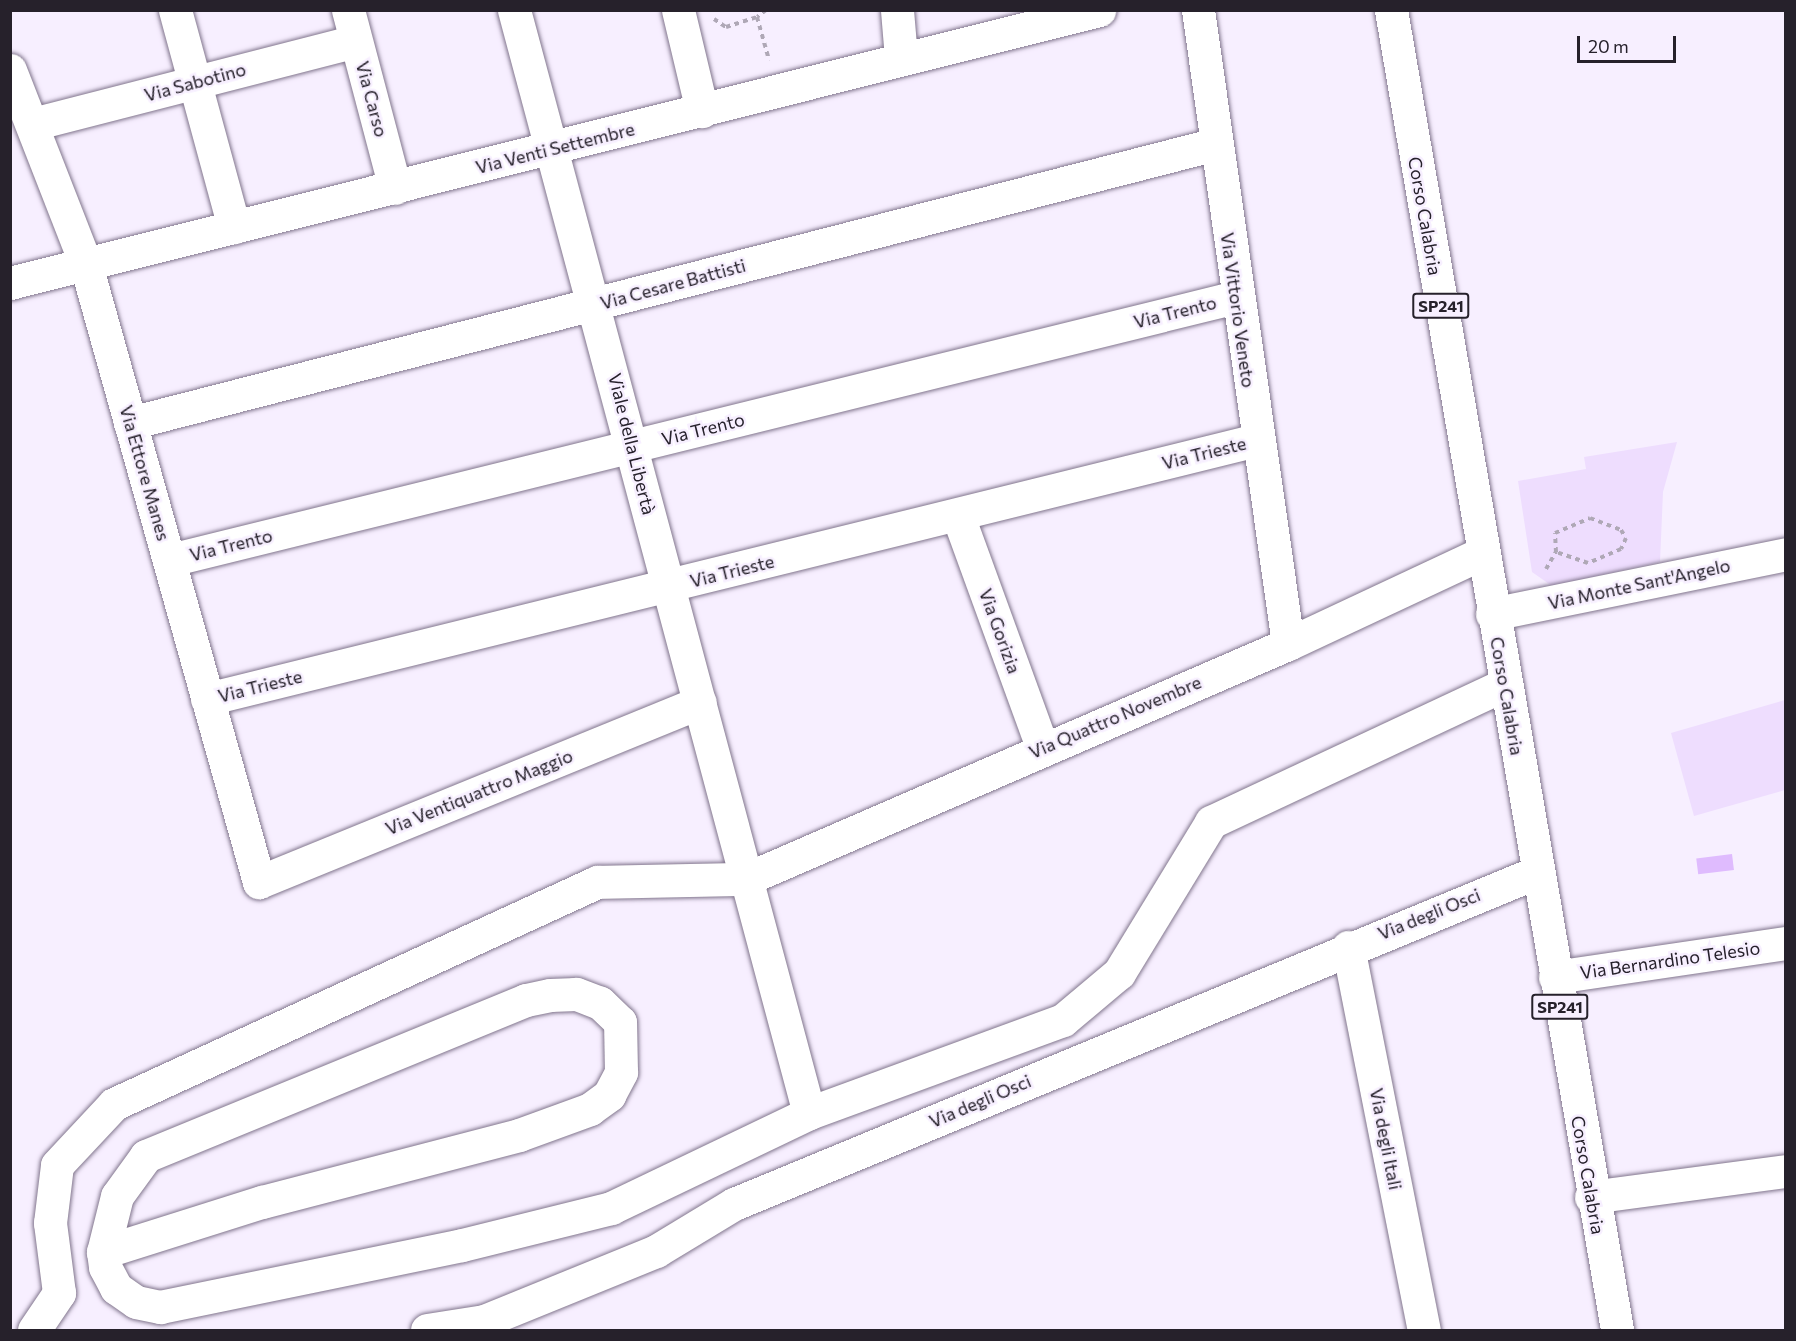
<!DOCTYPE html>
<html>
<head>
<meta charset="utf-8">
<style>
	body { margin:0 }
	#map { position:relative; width:1796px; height:1341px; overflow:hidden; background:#f7efff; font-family:Commissioner,sans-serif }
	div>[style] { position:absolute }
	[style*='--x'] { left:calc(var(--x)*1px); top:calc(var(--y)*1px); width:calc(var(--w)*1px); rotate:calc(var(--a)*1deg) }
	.green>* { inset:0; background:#eeddfe }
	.water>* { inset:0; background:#dfbbfe; transform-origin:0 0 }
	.path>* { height:4px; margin-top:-2px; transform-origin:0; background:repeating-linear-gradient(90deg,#afa8b6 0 4.5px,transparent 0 9px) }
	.roads { filter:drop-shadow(0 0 2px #81758d) drop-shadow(0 0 2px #81758d) }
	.minor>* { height:33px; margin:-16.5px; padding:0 16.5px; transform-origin:16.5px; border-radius:16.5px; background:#fff }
	.major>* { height:33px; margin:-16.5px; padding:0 16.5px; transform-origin:16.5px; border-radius:16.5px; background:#fff }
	span { translate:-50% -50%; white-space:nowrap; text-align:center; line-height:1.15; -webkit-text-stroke:5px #f7efff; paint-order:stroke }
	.shield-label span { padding:2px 4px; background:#f7efff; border:2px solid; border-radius:4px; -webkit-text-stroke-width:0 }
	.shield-label { font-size:16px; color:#26212b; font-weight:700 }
	.street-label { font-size:18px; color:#26212b }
	.frame { position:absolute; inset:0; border:12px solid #26212b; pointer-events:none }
	.scale { position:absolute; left:1577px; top:36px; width:99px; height:27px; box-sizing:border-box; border:3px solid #26212b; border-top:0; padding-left:8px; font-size:18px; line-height:21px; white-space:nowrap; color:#26212b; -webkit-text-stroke:4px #f7efff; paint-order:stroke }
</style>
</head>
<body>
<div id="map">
	<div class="green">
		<i style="clip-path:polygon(1677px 442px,1663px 492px,1660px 562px,1552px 586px,1532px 572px,1518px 481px,1586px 469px,1584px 457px)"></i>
		<i style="clip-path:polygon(1785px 700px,1785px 790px,1694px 816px,1671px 733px)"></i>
	</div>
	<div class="water">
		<i style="left:1732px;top:854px;width:16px;height:36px;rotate:83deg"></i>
	</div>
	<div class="path">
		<i style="--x:766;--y:10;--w:11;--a:142"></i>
		<i style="--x:757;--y:17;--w:45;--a:74.4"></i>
		<i style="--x:714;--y:19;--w:14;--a:34"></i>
		<i style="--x:726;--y:27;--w:33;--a:-18"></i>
		<i style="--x:1590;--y:518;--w:33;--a:21"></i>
		<i style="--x:1621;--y:530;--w:9;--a:58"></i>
		<i style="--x:1626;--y:538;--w:12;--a:114"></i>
		<i style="--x:1621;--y:549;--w:36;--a:157"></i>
		<i style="--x:1588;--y:563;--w:34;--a:-161"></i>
		<i style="--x:1556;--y:552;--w:19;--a:-93"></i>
		<i style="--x:1555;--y:533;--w:38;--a:-23"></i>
		<i style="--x:1546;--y:569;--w:20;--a:-60"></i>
	</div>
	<div class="roads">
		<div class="minor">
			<i style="--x:175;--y:10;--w:225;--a:74.8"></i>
			<i style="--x:348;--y:10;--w:184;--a:75.2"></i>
			<i style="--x:514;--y:10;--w:1142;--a:75.03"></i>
			<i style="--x:678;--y:10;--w:104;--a:76.6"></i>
			<i style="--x:897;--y:10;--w:48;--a:85.2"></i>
			<i style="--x:1198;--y:10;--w:640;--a:81.92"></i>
			<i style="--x:10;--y:70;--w:209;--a:68.7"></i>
			<i style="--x:86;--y:265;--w:641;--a:74.34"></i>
			<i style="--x:259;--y:882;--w:476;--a:-22.2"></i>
			<i style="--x:33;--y:124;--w:333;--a:-14.4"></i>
			<i style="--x:130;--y:423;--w:1121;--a:-14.41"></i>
			<i style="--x:958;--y:516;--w:246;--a:70"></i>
			<i style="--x:170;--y:560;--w:1098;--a:-13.86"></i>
			<i style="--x:1492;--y:614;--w:300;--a:-11.5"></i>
			<i style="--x:207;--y:699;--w:1081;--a:-13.86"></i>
			<i style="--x:1348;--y:947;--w:390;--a:78.8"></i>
			<i style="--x:1555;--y:977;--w:233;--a:-8.4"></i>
			<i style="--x:1591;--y:1197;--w:197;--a:-7.6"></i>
			<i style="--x:103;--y:1252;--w:167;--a:-17.5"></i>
			<i style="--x:262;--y:1202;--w:266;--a:-14.6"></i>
			<i style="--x:519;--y:1135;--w:76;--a:-20.1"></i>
			<i style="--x:590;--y:1109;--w:24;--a:-36"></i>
			<i style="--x:609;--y:1095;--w:26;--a:-62"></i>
			<i style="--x:621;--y:1072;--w:50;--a:-91.1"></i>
			<i style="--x:620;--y:1022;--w:28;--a:-136"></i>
			<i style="--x:600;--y:1003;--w:26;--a:-159"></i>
			<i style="--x:576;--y:994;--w:26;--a:178"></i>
			<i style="--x:550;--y:995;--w:25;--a:168"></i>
			<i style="--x:526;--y:1000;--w:411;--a:157.7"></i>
			<i style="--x:146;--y:1156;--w:49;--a:125.9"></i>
			<i style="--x:117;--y:1196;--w:58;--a:104"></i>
			<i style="--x:103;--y:1252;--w:15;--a:82"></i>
			<i style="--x:105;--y:1267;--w:24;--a:62"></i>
			<i style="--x:116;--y:1288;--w:24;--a:35"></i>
			<i style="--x:136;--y:1302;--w:25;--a:12"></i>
			<i style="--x:160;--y:1307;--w:308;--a:-11.6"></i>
			<i style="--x:462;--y:1245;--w:154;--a:-13.9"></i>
			<i style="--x:611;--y:1208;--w:220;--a:-25.6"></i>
			<i style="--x:809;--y:1113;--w:270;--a:-20.1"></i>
			<i style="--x:1063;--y:1020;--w:73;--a:-40"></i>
			<i style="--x:1119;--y:973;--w:177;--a:-58.6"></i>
			<i style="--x:1211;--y:822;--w:325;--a:-25.1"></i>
			<i style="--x:34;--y:1330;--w:45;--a:-56"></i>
			<i style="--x:59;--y:1293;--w:71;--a:-97.3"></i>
			<i style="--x:50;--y:1223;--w:58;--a:-83.1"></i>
			<i style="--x:57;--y:1165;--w:83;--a:-46.9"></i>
			<i style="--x:114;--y:1104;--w:532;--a:-24.68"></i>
			<i style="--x:597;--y:882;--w:149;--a:-1.2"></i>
			<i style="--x:746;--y:879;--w:591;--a:-23.44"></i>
			<i style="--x:1288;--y:644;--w:214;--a:-25.1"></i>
			<i style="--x:427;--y:1330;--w:58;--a:-9"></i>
			<i style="--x:484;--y:1321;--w:186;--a:-22.1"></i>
			<i style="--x:656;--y:1251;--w:91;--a:-31.1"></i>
			<i style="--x:734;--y:1204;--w:869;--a:-22.46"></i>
		</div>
		<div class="major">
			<i style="--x:1391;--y:10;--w:1339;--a:80.28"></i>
			<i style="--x:10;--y:283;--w:1123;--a:-14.07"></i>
		</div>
	</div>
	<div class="shield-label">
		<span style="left:1441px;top:306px">SP241</span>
		<span style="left:1560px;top:1007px">SP241</span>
	</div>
	<div class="street-label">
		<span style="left:195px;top:82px;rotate:-15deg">Via Sabotino</span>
		<span style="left:372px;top:99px;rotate:75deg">Via Carso</span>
		<span style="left:555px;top:148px;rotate:-14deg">Via Venti Settembre</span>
		<span style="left:1425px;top:216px;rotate:80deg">Corso Calabria</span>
		<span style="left:673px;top:284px;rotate:-15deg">Via Cesare Battisti</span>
		<span style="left:1238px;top:310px;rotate:82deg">Via Vittorio Veneto</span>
		<span style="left:1175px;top:312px;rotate:-14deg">Via Trento</span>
		<span style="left:703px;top:429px;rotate:-14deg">Via Trento</span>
		<span style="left:632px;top:444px;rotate:76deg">Viale della Libertà</span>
		<span style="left:1204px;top:453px;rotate:-14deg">Via Trieste</span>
		<span style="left:145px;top:473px;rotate:74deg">Via Ettore Manes</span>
		<span style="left:231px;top:545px;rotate:-14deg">Via Trento</span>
		<span style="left:732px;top:571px;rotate:-14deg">Via Trieste</span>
		<span style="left:1639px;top:584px;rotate:-12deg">Via Monte Sant'Angelo</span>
		<span style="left:1000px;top:631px;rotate:70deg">Via Gorizia</span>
		<span style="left:260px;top:686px;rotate:-14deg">Via Trieste</span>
		<span style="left:1507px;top:696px;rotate:80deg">Corso Calabria</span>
		<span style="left:1115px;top:717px;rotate:-23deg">Via Quattro Novembre</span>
		<span style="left:479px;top:792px;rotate:-22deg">Via Ventiquattro Maggio</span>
		<span style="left:1429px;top:914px;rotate:-22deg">Via degli Osci</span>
		<span style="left:1670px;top:960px;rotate:-8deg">Via Bernardino Telesio</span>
		<span style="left:980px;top:1101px;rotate:-23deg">Via degli Osci</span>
		<span style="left:1386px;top:1139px;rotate:79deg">Via degli Itali</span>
		<span style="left:1588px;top:1175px;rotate:80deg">Corso Calabria</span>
	</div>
	<div class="frame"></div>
	<div class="scale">20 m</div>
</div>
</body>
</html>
